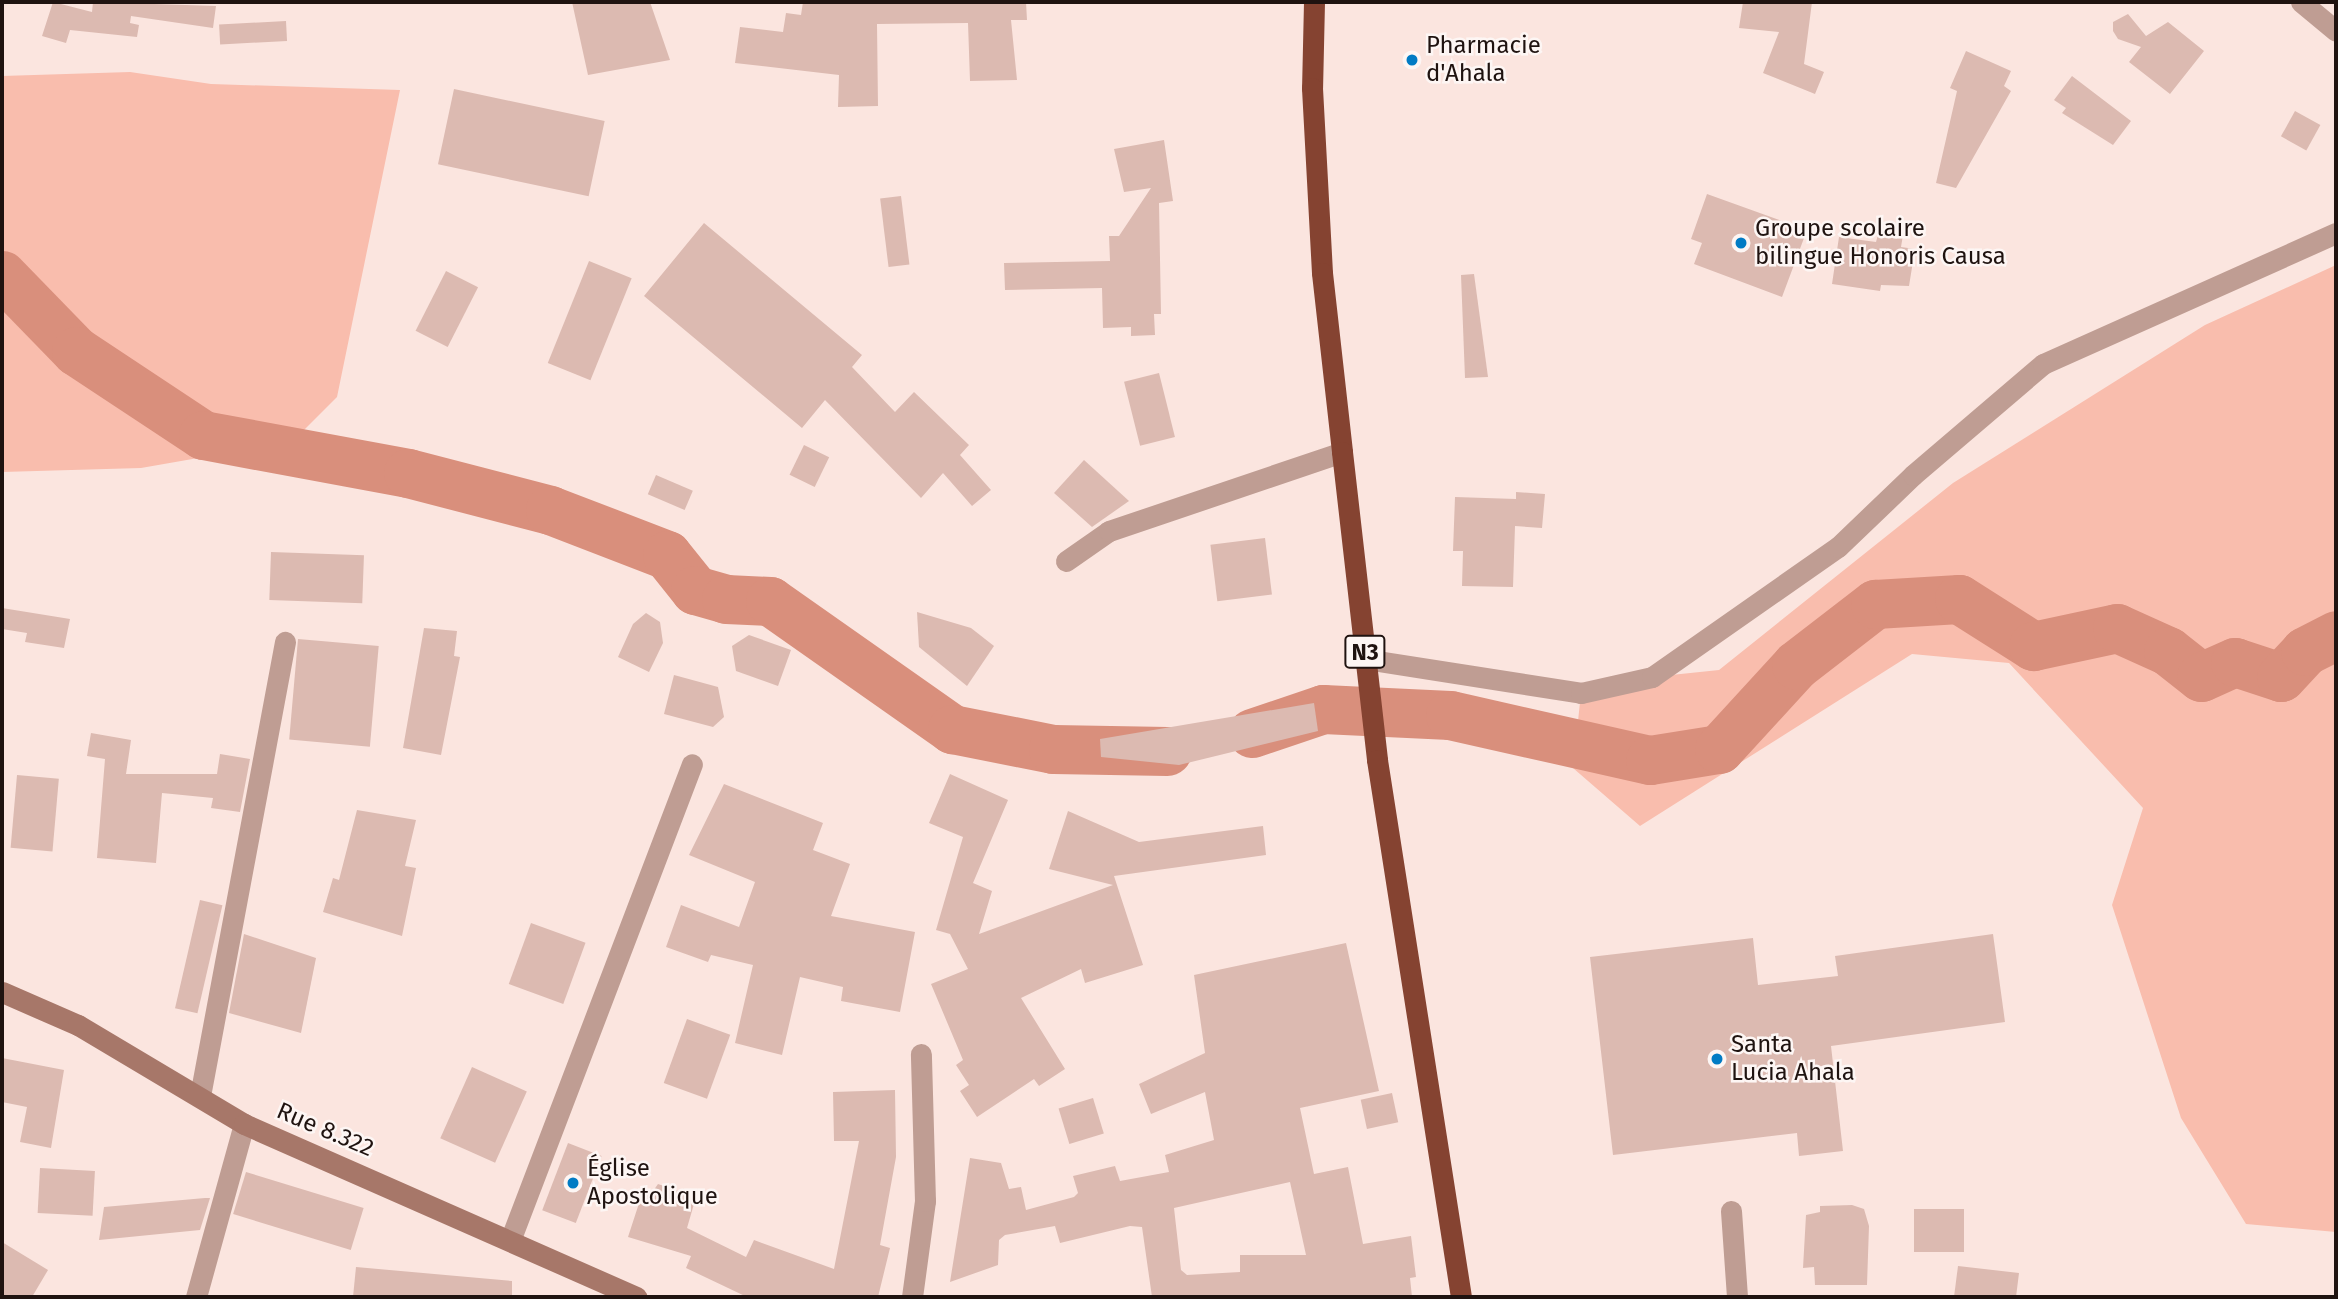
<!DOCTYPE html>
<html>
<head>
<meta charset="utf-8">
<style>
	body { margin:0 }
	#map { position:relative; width:2338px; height:1299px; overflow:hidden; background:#fbe5df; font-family:"Fira Sans",sans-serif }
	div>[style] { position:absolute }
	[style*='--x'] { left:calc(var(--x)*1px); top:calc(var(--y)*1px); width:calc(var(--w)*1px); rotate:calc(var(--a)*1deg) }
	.green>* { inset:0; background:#f9bdad }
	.river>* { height:49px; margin:-24.5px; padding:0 24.5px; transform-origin:24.5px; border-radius:24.5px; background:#d98f7c }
	.building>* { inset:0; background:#dcbab1; transform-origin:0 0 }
	.street>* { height:21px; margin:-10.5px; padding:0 10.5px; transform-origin:10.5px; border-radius:10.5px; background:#bf9d93 }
	.secondary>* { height:21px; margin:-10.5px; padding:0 10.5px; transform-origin:10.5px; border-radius:10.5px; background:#a77769 }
	.highway>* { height:21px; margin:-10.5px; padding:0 10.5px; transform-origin:10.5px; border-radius:10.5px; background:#854331 }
	.dots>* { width:19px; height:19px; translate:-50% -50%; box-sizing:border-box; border:4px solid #fdf6f4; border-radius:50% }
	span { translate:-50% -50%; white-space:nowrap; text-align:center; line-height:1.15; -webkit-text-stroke:5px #fdf6f4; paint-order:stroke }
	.shield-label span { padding:2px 5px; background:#fdf6f4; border:2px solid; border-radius:5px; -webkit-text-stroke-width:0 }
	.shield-label { font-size:23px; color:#1f1310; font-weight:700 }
	.poi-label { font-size:24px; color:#1f1310 }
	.left { translate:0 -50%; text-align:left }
	.street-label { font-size:24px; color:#1f1310 }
	.frame { position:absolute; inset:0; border:4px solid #1f1310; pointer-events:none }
</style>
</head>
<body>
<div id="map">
	<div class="green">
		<i style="clip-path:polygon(130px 72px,211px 84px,400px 90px,337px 397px,299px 435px,244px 450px,141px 468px,2px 472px,2px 76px)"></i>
		<i style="clip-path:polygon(2336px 265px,2336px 1232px,2246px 1224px,2181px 1118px,2112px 905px,2143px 808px,2009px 663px,1912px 654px,1640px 826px,1573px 768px,1581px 693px,1652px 677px,1719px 670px,1953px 483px,2205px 325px)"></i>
	</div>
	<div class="river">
		<i style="--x:2;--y:275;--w:106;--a:45.8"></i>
		<i style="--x:76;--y:351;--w:152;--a:33.5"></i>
		<i style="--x:203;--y:435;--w:208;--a:10.5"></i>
		<i style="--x:408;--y:473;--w:147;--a:14.6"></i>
		<i style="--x:550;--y:510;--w:125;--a:21"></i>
		<i style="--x:667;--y:555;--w:45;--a:51.3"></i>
		<i style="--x:695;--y:590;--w:32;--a:16"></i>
		<i style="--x:726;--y:599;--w:44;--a:2.6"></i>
		<i style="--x:770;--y:601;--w:223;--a:35.1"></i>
		<i style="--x:952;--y:729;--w:103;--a:11.2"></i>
		<i style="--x:1053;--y:749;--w:114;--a:1"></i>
		<i style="--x:1252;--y:733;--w:75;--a:-18.7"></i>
		<i style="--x:1323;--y:709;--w:127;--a:2.7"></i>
		<i style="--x:1450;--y:715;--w:205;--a:12.7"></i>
		<i style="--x:1650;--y:760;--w:70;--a:-9.1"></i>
		<i style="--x:1719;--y:749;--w:114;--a:-47.5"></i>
		<i style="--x:1796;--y:665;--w:100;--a:-37.7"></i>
		<i style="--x:1875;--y:604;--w:84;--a:-3.4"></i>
		<i style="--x:1959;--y:599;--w:88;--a:32.4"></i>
		<i style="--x:2033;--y:646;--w:86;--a:-12.1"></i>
		<i style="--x:2117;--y:628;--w:56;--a:24.3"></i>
		<i style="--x:2168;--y:651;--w:42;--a:38.2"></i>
		<i style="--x:2201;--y:677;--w:37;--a:-24"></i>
		<i style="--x:2235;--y:662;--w:48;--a:18.1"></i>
		<i style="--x:2281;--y:677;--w:35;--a:-47"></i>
		<i style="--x:2305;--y:651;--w:35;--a:-27"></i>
	</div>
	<div class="building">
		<i style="clip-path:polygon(53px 2px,92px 12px,93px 2px,216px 6px,213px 28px,131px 16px,130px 23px,139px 25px,137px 37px,70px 30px,66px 43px,42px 36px)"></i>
		<i style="clip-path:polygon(572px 2px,650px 2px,670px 60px,588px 75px)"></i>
		<i style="clip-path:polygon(803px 2px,1026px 2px,1027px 20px,1011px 20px,1017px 80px,970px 81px,968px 23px,877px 24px,878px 106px,838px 107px,839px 75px,735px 63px,740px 27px,783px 32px,786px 13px,801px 15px)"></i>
		<i style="clip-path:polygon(1743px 2px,1812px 2px,1804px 64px,1824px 72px,1815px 94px,1763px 73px,1779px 32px,1739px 28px)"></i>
		<i style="clip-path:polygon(2128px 14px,2146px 36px,2168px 22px,2204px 51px,2170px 94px,2129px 62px,2141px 47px,2118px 39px,2113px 31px,2113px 22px)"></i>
		<i style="left:286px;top:21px;width:20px;height:67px;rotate:87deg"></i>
		<i style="clip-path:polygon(1966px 51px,2011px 71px,2004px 86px,2011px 91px,1956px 188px,1936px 183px,1957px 91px,1950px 88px)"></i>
		<i style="clip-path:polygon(2072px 76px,2131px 121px,2113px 145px,2062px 113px,2066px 108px,2054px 100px)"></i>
		<i style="left:454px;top:89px;width:154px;height:77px;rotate:12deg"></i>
		<i style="left:2295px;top:111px;width:29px;height:29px;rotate:29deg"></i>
		<i style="clip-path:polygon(1164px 140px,1173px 201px,1159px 203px,1161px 314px,1154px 314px,1155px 335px,1131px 336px,1131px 327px,1103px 328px,1102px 288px,1005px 290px,1004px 263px,1110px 261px,1109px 236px,1119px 236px,1151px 188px,1124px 192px,1114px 149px)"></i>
		<i style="clip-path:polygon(1707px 194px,1807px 230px,1782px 297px,1694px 264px,1702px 243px,1691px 239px)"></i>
		<i style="left:901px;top:196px;width:69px;height:21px;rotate:83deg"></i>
		<i style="clip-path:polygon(704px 223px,862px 355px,852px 367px,895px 412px,914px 392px,969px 445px,960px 455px,991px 490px,972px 506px,943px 473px,921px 498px,825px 400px,802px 428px,644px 296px)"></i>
		<i style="clip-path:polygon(1879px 231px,1903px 235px,1901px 247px,1915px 249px,1909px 286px,1881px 285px,1880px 291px,1832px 284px,1839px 237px,1876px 242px)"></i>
		<i style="left:589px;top:261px;width:46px;height:110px;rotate:22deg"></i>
		<i style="left:446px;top:271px;width:36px;height:67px;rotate:27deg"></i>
		<i style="clip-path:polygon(1474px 274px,1488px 377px,1465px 378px,1461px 275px)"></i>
		<i style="left:1159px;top:373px;width:66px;height:36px;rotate:76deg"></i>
		<i style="left:804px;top:445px;width:28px;height:33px;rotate:26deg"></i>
		<i style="clip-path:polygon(1084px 460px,1129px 501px,1092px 527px,1054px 493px)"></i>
		<i style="left:656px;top:475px;width:40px;height:21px;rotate:23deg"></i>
		<i style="clip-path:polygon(1516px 492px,1545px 494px,1542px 528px,1515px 526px,1513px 587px,1462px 586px,1463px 551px,1453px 551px,1455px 497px,1516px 499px)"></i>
		<i style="left:1265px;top:538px;width:57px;height:55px;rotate:83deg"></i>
		<i style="left:271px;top:552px;width:93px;height:48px;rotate:2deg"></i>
		<i style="clip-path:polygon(2px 608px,70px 619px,64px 648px,25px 642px,27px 633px,2px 629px)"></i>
		<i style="clip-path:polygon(917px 612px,971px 628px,994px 646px,967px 686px,919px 647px)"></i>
		<i style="clip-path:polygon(646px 613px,660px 622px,663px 643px,649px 672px,618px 657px,633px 624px)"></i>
		<i style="clip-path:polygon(424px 628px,457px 631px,454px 656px,460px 657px,441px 755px,403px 748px)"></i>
		<i style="clip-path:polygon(749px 635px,791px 650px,778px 686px,736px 671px,732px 646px)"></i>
		<i style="left:298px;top:639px;width:81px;height:101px;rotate:5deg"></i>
		<i style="clip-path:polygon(674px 675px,718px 687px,724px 717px,713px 727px,664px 714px)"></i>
		<i style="clip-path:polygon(1314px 703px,1318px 731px,1179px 765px,1101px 757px,1100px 739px)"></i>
		<i style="clip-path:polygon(91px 733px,131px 740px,126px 774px,217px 774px,220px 754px,250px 759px,240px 812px,211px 808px,213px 798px,162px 793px,156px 863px,97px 858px,105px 759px,87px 756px)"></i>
		<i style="clip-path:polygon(950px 774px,1008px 800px,973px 883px,992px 891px,979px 934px,1113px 885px,1049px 869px,1068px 811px,1139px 842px,1263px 826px,1266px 855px,1114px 876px,1143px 965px,1085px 983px,1081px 969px,1021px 998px,1065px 1069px,1039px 1086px,1034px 1079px,977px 1117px,960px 1091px,969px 1085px,956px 1065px,963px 1060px,931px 984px,968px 969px,950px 934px,936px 930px,963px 837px,929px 823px)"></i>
		<i style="left:17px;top:775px;width:42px;height:73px;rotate:5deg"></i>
		<i style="clip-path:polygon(724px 784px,823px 823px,813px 850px,850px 864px,831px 916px,915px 932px,900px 1012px,841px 1001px,843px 987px,800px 977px,782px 1055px,735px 1043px,753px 965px,711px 955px,708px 962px,666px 947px,681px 905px,739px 927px,755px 882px,689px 855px)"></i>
		<i style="clip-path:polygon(357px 810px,416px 820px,405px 866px,416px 868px,402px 936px,323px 912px,333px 878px,339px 880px)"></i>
		<i style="left:200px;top:900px;width:23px;height:111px;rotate:13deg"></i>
		<i style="left:531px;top:923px;width:58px;height:65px;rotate:20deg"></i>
		<i style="clip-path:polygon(244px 934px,316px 958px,301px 1033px,229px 1013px)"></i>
		<i style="clip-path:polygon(1993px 934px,2005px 1022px,1831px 1046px,1843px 1151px,1799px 1156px,1797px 1133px,1613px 1155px,1590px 957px,1753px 938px,1758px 985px,1838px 976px,1835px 956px)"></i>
		<i style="clip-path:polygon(evenodd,1346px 943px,1379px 1091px,1300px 1108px,1314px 1174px,1348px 1167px,1363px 1244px,1411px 1236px,1416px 1277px,1410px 1278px,1412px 1297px,1152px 1297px,1142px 1227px,1130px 1226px,1060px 1243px,1055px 1226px,1005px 1235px,999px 1240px,998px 1265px,950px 1282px,970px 1158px,1001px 1163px,1009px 1189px,1021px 1187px,1026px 1210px,1074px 1197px,1078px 1193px,1073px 1176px,1115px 1166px,1120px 1181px,1169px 1172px,1165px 1155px,1214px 1140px,1205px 1092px,1151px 1114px,1139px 1084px,1205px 1053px,1194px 975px,1346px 943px,1290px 1182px,1306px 1255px,1240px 1255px,1240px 1272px,1187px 1275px,1181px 1270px,1174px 1208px,1290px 1182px)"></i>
		<i style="left:687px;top:1019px;width:46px;height:68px;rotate:20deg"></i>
		<i style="clip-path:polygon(2px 1058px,64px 1070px,51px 1148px,20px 1142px,27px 1107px,2px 1102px)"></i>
		<i style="left:472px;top:1067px;width:60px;height:78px;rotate:24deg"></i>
		<i style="clip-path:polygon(895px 1090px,896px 1157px,880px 1245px,890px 1248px,878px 1297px,747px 1297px,686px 1268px,691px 1256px,628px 1237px,643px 1191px,651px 1194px,658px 1184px,696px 1197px,687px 1228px,746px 1257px,754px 1240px,834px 1269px,859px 1141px,834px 1141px,833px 1092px)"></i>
		<i style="left:1392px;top:1093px;width:30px;height:32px;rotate:78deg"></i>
		<i style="left:1093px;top:1098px;width:37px;height:36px;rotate:73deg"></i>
		<i style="left:568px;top:1143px;width:36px;height:72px;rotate:21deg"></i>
		<i style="left:40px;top:1168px;width:55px;height:45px;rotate:3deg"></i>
		<i style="left:246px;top:1172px;width:123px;height:44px;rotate:17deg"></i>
		<i style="clip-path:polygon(205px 1198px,210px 1198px,200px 1230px,99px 1240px,104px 1207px)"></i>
		<i style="clip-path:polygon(1852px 1205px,1864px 1209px,1869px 1226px,1867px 1285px,1815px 1285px,1814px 1267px,1803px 1268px,1806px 1215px,1820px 1212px,1820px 1206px)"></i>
		<i style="left:1914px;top:1209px;width:50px;height:43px"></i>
		<i style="clip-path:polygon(2px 1242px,48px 1270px,32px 1297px,2px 1297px)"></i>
		<i style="clip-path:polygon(1958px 1266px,2019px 1273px,2016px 1297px,1954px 1297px)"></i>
		<i style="clip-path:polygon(356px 1267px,512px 1281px,512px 1297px,353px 1297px)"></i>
	</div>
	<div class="street">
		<i style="--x:2301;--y:2;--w:45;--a:39.6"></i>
		<i style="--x:1066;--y:561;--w:52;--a:-34.9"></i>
		<i style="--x:1109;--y:531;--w:246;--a:-18.7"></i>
		<i style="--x:1365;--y:659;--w:219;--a:8.9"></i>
		<i style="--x:1581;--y:693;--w:73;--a:-12.7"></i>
		<i style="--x:1652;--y:677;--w:227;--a:-35"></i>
		<i style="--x:1838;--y:547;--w:104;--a:-43.8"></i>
		<i style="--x:1913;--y:475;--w:171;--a:-40.5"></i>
		<i style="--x:2043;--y:364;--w:321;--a:-24.1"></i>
		<i style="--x:200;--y:1096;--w:462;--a:-79.4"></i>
		<i style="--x:1731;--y:1211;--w:86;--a:86"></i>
		<i style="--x:511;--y:1238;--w:507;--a:-69.1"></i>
		<i style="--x:196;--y:1297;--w:180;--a:-74.5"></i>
		<i style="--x:912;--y:1297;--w:97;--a:-82.3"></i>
		<i style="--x:925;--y:1201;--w:147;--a:-91.6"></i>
	</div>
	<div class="secondary">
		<i style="--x:2;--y:992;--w:83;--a:23.5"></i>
		<i style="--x:78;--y:1025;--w:193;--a:30.8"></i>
		<i style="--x:244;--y:1124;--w:429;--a:23.8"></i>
	</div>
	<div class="highway">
		<i style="--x:1314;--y:2;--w:86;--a:91.3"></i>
		<i style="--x:1312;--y:88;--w:185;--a:86.9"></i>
		<i style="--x:1322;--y:273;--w:180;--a:83.6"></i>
		<i style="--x:1342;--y:452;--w:310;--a:83.5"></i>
		<i style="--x:1377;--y:760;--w:544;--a:81.11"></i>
	</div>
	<div class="dots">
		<i style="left:1412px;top:60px;background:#017bc4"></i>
		<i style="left:1741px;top:243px;background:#017bc4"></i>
		<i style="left:1717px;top:1059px;background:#017bc4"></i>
		<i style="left:573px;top:1183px;background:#017bc4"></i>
	</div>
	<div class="shield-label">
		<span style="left:1365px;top:652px">N3</span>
	</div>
	<div class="poi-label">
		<span class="left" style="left:1426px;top:60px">Pharmacie<br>d'Ahala</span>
		<span class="left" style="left:1755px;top:243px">Groupe scolaire<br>bilingue Honoris Causa</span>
		<span class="left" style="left:1731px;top:1059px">Santa<br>Lucia Ahala</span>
		<span class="left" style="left:587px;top:1183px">Église<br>Apostolique</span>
	</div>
	<div class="street-label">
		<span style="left:325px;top:1130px;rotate:23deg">Rue 8.322</span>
	</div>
	<div class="frame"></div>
</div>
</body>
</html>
